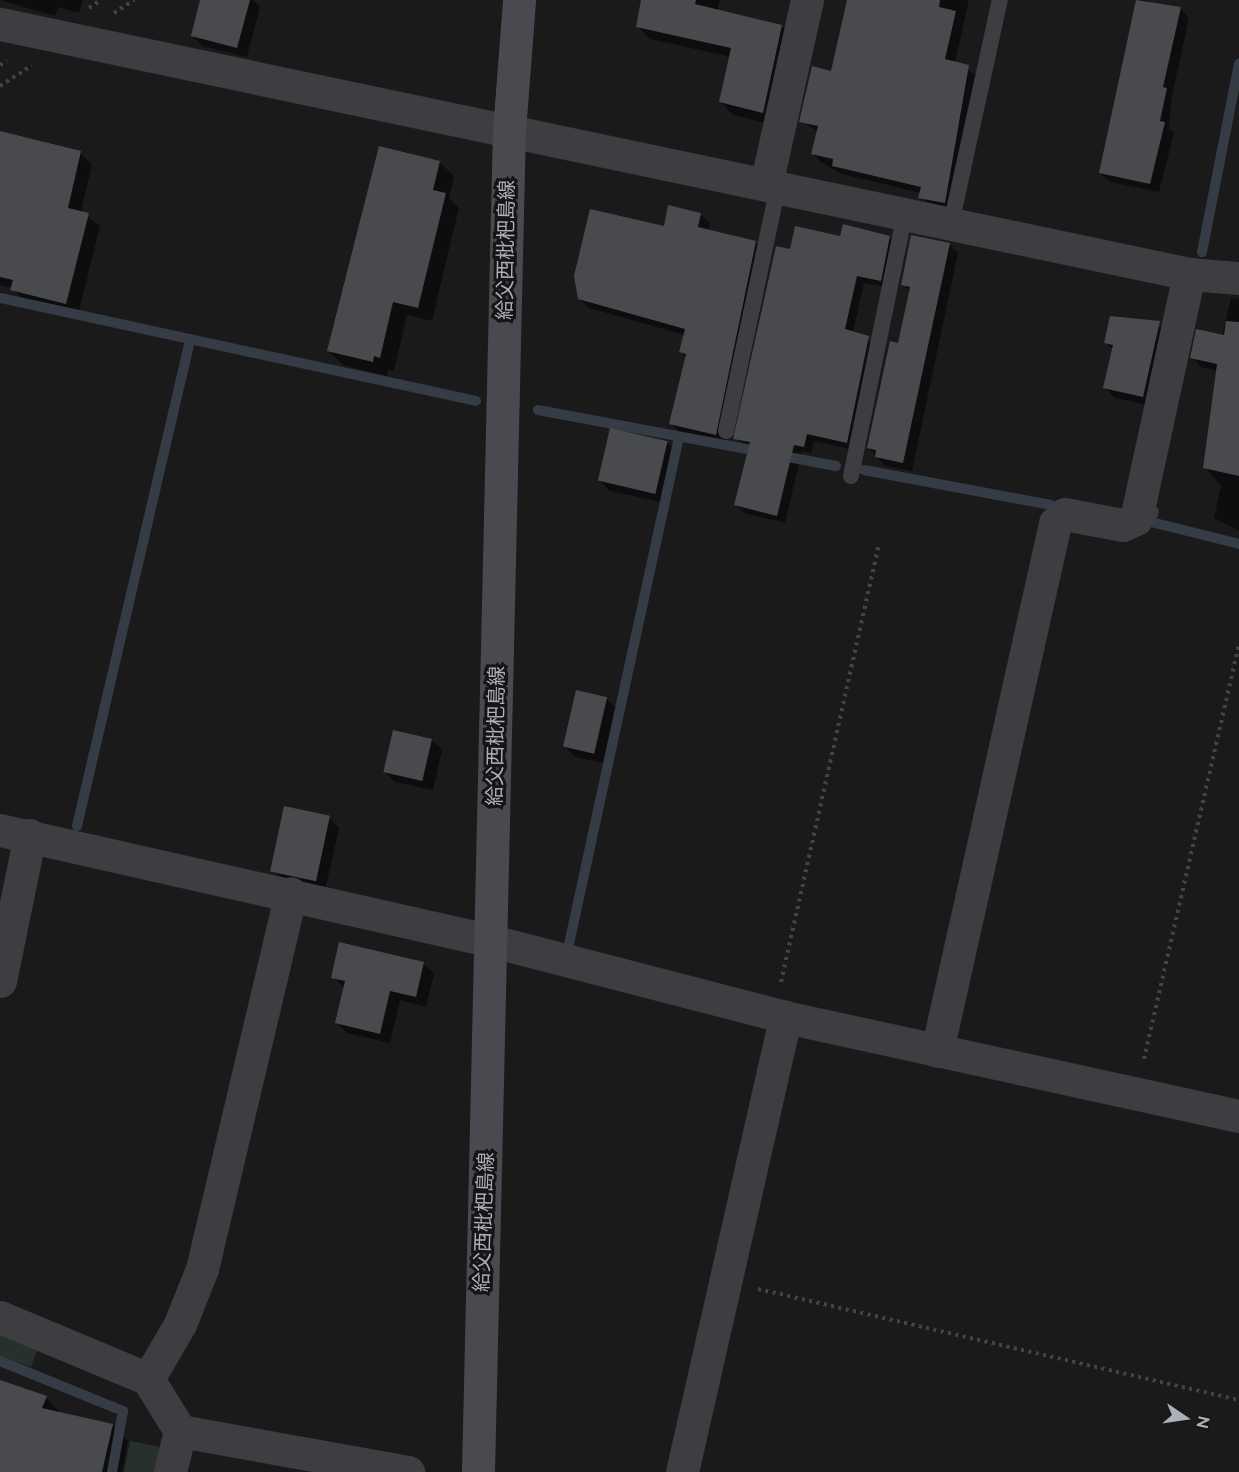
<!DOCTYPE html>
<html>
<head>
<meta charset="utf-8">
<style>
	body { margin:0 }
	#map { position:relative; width:1239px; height:1472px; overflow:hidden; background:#1a1a1b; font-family:Raleway,"Noto Sans JP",sans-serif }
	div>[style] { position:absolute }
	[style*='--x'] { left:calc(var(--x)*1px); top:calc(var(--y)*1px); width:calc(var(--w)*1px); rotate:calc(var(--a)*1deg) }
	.green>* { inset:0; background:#28302b }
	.shadow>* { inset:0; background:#0007 }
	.stream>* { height:10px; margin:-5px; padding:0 5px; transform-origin:5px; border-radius:5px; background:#363c45 }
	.building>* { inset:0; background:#494a4e; transform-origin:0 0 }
	.path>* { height:4px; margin-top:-2px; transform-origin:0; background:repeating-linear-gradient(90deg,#434449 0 3px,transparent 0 7.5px) }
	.lane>* { height:16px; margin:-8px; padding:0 8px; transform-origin:8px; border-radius:8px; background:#3d3d42 }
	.street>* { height:33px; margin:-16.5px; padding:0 16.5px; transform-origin:16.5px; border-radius:16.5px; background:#3d3d42 }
	.secondary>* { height:33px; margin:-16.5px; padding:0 16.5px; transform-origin:16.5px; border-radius:16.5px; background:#494950 }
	span { translate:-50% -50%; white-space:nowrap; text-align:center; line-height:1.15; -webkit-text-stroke:6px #151516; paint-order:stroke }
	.street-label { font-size:20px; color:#adafba }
	.north { position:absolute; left:1155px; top:1388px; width:60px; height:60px; -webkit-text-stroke:4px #151516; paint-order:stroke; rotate:103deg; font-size:16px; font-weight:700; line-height:24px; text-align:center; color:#adafba }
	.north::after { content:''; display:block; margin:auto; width:21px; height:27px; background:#adafba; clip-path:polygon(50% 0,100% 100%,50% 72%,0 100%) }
</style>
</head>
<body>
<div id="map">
	<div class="green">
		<i style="clip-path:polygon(0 1331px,39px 1346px,31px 1367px,0 1356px)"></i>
		<i style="clip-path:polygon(130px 1441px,166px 1448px,160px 1472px,124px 1472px)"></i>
	</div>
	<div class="shadow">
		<i style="clip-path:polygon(0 0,83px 0,79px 13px,58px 7px,55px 16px)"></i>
		<i style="clip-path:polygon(201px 0,253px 0,260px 7px,247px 57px,202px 46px,192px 36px)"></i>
		<i style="clip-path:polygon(643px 0,720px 0,717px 11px,782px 26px,794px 39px,775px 125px,733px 115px,721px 102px,731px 57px,650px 39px,637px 26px)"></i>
		<i style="clip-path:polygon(896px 0,969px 0,955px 63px,977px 75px,953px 211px,929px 206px,921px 193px,842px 174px,821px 162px,812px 153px,818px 132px,801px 121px,832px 72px)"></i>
		<i style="clip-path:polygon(1137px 0,1180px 8px,1189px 18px,1172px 96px,1169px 128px,1174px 133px,1159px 192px,1110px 182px,1100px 173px)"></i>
		<i style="clip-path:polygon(0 133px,80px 152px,92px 165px,81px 212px,100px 226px,78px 315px,24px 302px,13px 288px,0 285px)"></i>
		<i style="clip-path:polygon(439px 162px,454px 176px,449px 198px,459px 208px,432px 321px,407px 315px,394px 371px,388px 370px,387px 376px,343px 365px,329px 351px)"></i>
		<i style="clip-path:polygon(700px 214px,710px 223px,708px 231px,755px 242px,764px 252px,725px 443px,680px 433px,671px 423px,686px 358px,681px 352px,685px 335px,589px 308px,579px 298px,665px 228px)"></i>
		<i style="clip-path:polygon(889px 237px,897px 245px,888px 287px,864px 283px,853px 333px,876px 345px,854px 450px,814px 441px,811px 453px,802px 451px,785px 523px,744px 513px,736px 505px,750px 448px,735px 438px,791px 251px,841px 238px)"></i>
		<i style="clip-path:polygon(949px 244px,958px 253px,912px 471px,885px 466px,869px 448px,899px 345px,910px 292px,903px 284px)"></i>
		<i style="clip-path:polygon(1231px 298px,1239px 299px,1239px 531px,1214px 518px,1221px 486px,1205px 467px,1218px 371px,1201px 367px,1192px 357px,1222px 336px)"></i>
		<i style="clip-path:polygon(1144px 319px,1169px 332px,1153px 406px,1115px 398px,1105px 388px,1113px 350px,1105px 342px,1143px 325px)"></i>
		<i style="clip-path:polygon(667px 442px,677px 452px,666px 503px,610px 491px,600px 481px)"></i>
		<i style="clip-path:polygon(606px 698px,616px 708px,603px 763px,575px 757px,565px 747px)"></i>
		<i style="clip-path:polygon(432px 740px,442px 750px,433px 790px,395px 782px,385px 772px)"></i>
		<i style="clip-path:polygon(329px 818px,339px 828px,325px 891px,285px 882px,275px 872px)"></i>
		<i style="clip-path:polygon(340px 944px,424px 964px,434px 974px,426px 1007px,400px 1000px,390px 1043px,347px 1033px,337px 1023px,345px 988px,333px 977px)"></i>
		<i style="clip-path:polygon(0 1381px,46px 1398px,62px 1414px,112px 1425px,128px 1441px,122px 1472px,0 1472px)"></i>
	</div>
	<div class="stream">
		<i style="--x:1202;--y:252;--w:192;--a:-78.9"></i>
		<i style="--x:0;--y:298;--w:487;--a:12.2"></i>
		<i style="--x:538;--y:410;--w:228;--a:10.6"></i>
		<i style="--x:777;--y:455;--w:60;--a:10.6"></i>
		<i style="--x:864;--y:470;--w:190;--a:10.6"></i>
		<i style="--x:1154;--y:511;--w:11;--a:105"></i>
		<i style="--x:1151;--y:522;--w:91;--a:14"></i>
		<i style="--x:77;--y:826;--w:496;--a:-76.9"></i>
		<i style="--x:569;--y:944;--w:519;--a:-77.76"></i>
		<i style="--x:0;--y:1361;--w:133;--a:22.1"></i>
		<i style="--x:123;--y:1411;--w:62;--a:100.2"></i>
	</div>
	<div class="building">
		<i style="clip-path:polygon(200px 0,250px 0,237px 48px,191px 36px)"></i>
		<i style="clip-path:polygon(641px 0,696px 0,695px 4px,782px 25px,763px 113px,719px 102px,731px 48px,636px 27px)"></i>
		<i style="clip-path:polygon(847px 0,940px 0,939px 7px,956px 11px,945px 59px,969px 65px,945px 203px,918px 198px,921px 187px,832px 166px,833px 159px,811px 154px,818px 126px,799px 122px,812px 66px,831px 71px)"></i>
		<i style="clip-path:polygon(1136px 0,1181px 7px,1163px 87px,1167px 88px,1160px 121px,1165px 122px,1150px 184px,1099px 173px)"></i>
		<i style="clip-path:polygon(0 131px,81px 151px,68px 208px,89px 213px,66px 304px,10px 290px,13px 280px,0 277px)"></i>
		<i style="clip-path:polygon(379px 146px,440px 161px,433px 190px,446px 193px,418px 308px,393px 302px,380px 358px,374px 356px,373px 362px,327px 351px)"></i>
		<i style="clip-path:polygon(668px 205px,701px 213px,698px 227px,756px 241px,716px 435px,669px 424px,686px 354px,679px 352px,685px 329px,578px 299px,574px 276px,590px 209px,664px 226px)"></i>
		<i style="clip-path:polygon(843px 224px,890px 236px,881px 281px,857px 276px,845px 329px,869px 336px,847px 443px,807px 434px,804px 447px,794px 445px,777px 516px,734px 505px,750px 442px,733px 439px,776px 246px,790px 249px,795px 226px,840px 236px)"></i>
		<i style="clip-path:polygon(911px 235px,950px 243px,903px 463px,875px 457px,876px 450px,867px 448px,890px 341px,898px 343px,910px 287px,901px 285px)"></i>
		<i style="clip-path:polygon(1110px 316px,1160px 321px,1143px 397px,1103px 388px,1113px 345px,1104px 343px)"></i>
		<i style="clip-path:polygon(1226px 321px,1239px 322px,1239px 476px,1203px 468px,1217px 364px,1190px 358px,1196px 329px,1224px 335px)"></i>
		<i style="left:610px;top:428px;width:59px;height:54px;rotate:13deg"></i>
		<i style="left:576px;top:690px;width:32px;height:58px;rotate:13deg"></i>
		<i style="left:393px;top:730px;width:40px;height:43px;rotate:13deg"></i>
		<i style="left:284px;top:806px;width:47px;height:67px;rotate:12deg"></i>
		<i style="clip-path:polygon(339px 942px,424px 962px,416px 997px,390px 991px,380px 1034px,335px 1023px,345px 981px,331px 978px)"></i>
		<i style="clip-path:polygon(0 1380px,47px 1396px,42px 1408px,113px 1424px,102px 1472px,0 1472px)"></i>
	</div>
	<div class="path">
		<i style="--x:89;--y:8;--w:14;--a:-34"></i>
		<i style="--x:114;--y:13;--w:24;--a:-33"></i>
		<i style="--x:0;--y:65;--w:8;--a:-30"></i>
		<i style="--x:0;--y:86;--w:38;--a:-33"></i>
		<i style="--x:781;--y:982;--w:446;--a:-77.4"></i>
		<i style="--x:1144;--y:1059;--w:425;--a:-77.1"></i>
		<i style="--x:758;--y:1289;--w:494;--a:13"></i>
	</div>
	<div class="lane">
		<i style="--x:951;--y:224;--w:229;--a:-77.7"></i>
		<i style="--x:726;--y:431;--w:249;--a:-78"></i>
		<i style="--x:851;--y:476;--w:268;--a:-78.4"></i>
	</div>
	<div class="street">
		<i style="--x:0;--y:24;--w:1215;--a:11.87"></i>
		<i style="--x:1189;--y:274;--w:50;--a:4.6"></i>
		<i style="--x:766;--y:185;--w:189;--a:-77.5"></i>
		<i style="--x:0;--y:830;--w:504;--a:12.71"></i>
		<i style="--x:492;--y:941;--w:303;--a:14.5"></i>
		<i style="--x:785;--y:1017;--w:465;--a:12.3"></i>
		<i style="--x:0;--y:981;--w:149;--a:-78.4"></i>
		<i style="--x:937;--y:1051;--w:541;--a:-77.4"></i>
		<i style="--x:1055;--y:523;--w:13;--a:-42"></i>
		<i style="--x:1065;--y:514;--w:58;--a:10.9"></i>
		<i style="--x:1122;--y:525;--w:15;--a:-23"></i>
		<i style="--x:1136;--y:519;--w:251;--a:-77.8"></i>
		<i style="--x:0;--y:1317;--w:160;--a:22.7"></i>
		<i style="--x:148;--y:1379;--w:61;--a:58.4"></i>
		<i style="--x:180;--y:1431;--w:42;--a:103.7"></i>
		<i style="--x:148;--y:1379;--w:64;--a:-59.8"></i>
		<i style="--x:180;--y:1324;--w:59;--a:-68.2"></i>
		<i style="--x:202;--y:1269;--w:386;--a:-76.7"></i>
		<i style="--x:180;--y:1431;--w:232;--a:10.2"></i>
		<i style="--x:682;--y:1472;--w:467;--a:-77.2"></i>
	</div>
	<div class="secondary">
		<i style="--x:478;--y:1472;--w:1341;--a:-88.68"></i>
		<i style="--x:509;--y:131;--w:131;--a:-85.6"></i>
	</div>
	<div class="street-label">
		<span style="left:506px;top:250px;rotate:-89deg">給父西枇杷島線</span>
		<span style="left:496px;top:736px;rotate:-89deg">給父西枇杷島線</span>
		<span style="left:484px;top:1222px;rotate:-88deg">給父西枇杷島線</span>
	</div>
	<div class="north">N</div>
</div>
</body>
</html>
